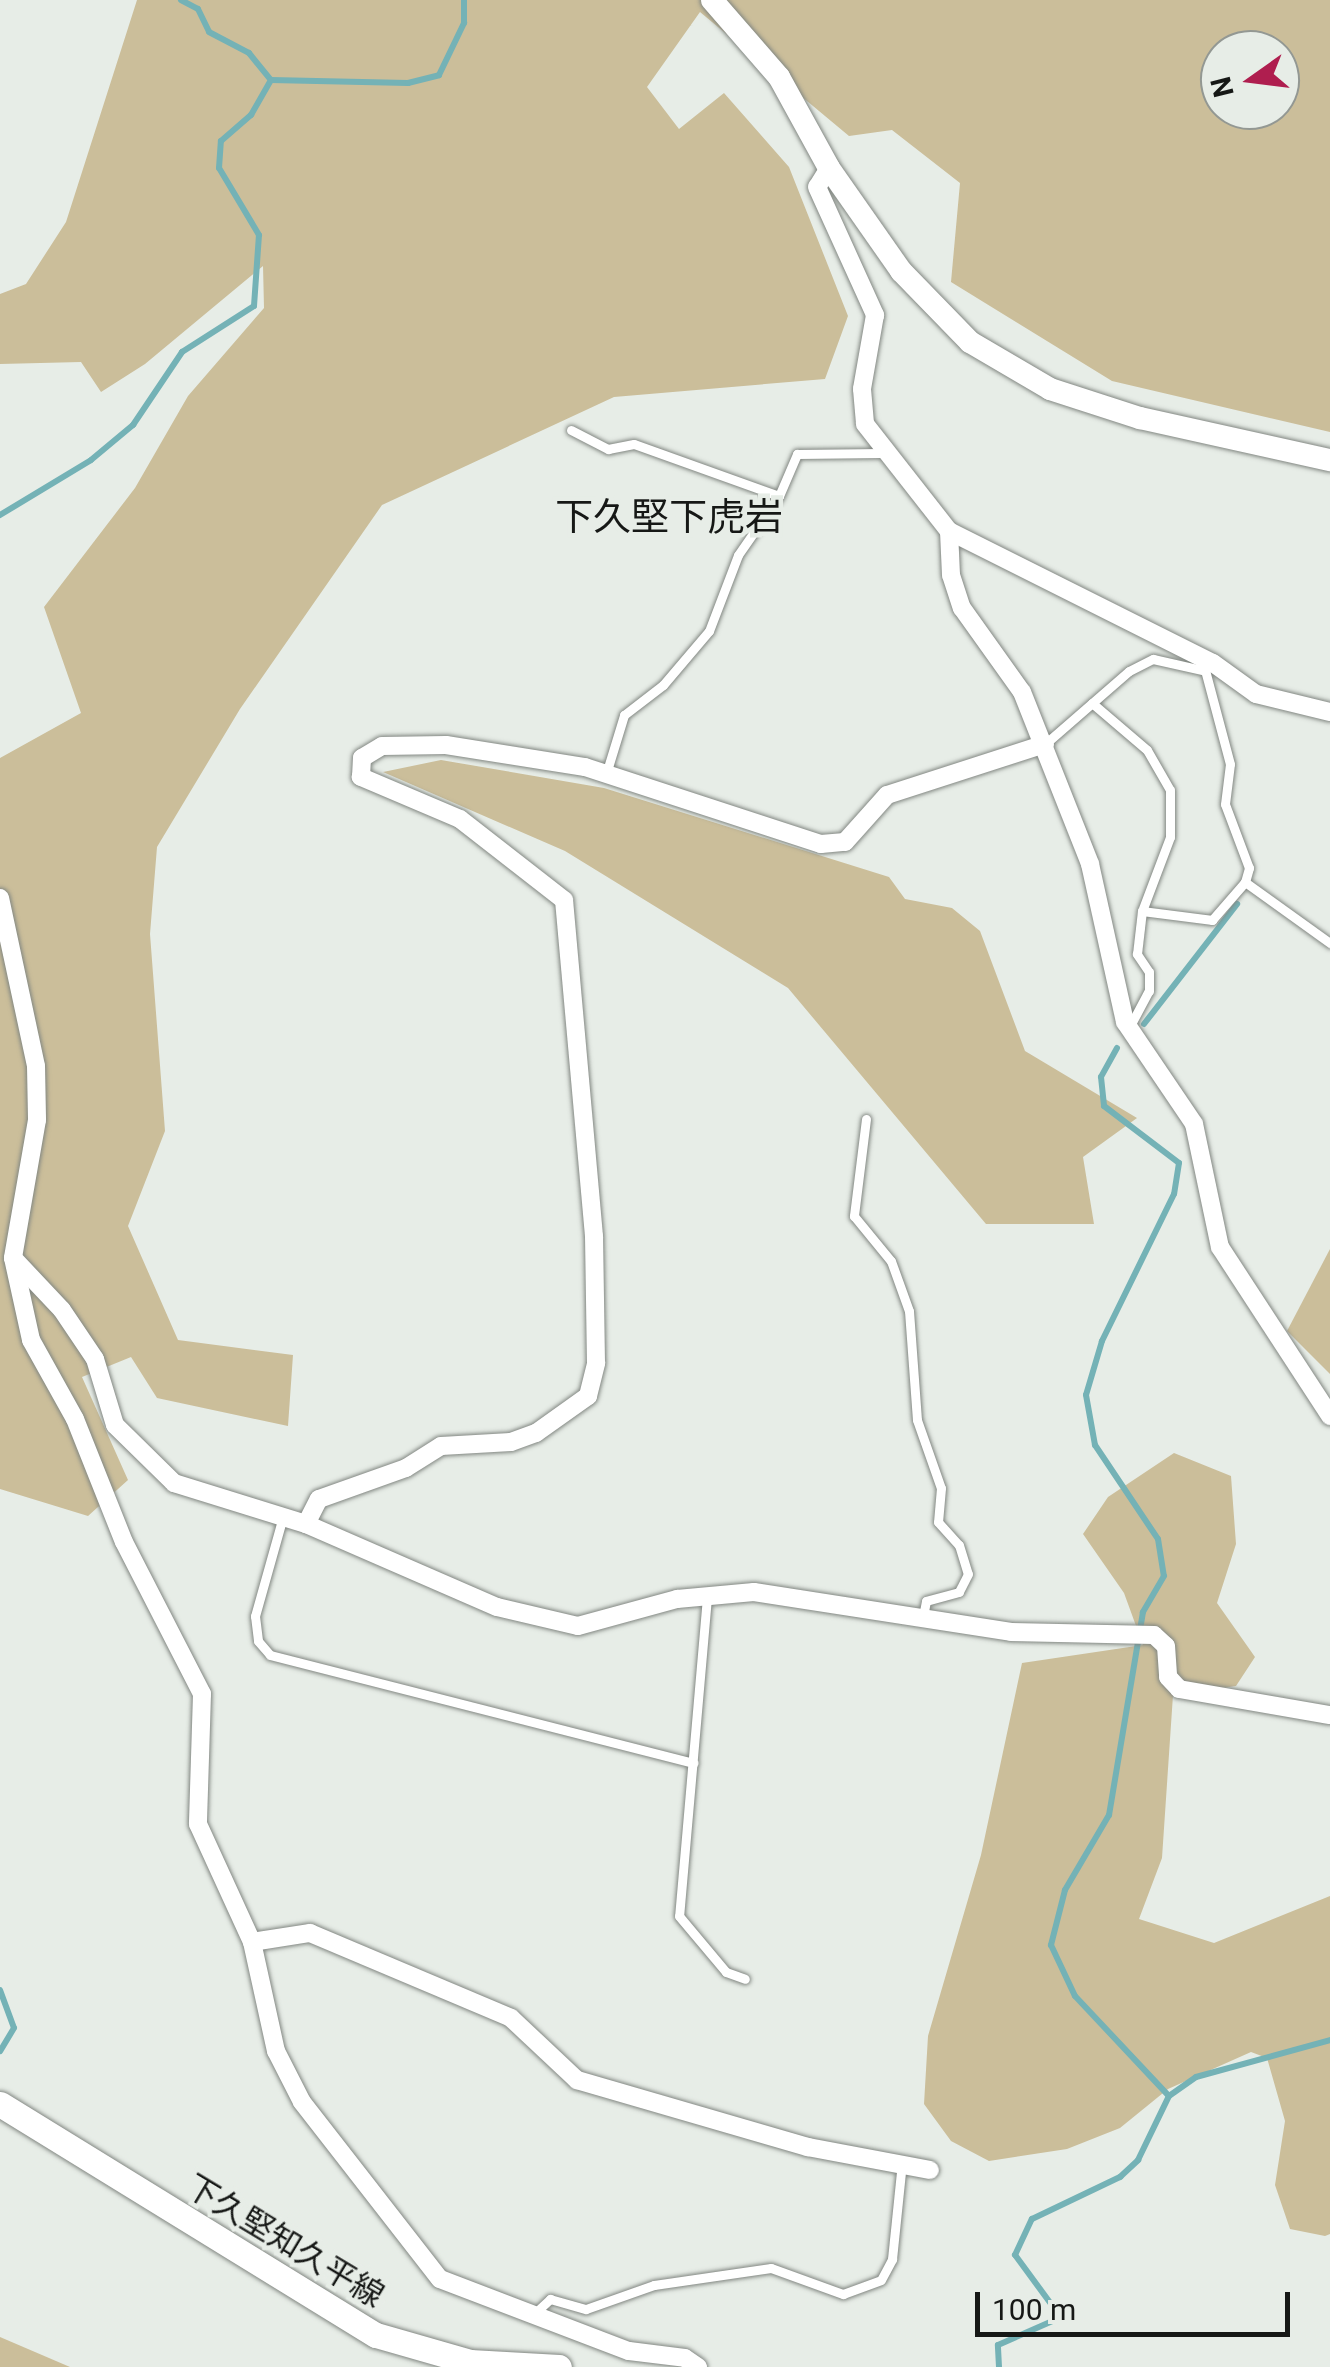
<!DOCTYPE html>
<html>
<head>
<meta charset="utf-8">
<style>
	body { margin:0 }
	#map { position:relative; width:1330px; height:2367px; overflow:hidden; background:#e7ede7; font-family:Roboto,"Noto Sans JP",sans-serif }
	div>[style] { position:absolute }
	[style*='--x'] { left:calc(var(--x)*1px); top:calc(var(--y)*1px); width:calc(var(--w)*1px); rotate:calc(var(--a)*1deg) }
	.green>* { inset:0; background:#cbbe9a }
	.stream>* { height:6px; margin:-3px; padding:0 3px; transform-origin:3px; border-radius:3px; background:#74b2b6 }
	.roads { filter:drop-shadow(0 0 2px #828782) drop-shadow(0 0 2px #828782) }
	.service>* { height:9px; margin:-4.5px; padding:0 4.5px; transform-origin:4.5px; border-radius:4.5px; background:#fff }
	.minor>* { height:18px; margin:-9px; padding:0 9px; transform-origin:9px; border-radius:9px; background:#fff }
	.tertiary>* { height:22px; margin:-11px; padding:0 11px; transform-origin:11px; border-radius:11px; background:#fff }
	.secondary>* { height:25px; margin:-12.5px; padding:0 12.5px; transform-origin:12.5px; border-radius:12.5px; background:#fff }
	span { translate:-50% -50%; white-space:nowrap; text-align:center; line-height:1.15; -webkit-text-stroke:9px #e7ede7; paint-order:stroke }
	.street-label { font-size:32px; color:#161816 }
	.quarter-label { font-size:38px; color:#161816 }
	.north { position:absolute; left:1200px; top:30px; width:100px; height:100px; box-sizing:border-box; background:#e7ede7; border:2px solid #939893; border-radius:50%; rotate:256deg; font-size:28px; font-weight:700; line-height:40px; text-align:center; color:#161816 }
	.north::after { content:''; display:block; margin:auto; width:35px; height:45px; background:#af1e4f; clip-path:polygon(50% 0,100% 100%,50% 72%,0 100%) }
	.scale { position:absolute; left:975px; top:2292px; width:315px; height:45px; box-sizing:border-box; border:5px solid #161816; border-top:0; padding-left:12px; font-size:30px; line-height:35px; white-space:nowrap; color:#161816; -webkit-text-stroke:8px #e7ede7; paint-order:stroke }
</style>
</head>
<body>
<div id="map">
	<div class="green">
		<i style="clip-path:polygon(evenodd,137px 0,1330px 0,1330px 432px,1112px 381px,951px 282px,960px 183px,892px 130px,849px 136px,700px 12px,647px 87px,679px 129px,724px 93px,789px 167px,848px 316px,825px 379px,614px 397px,382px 505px,240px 709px,157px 847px,150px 934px,165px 1131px,128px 1226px,178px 1340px,293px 1355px,288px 1426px,157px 1398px,131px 1357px,82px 1377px,128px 1480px,88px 1516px,0 1489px,0 758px,81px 713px,44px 607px,135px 488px,188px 396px,264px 308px,263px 266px,145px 364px,101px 392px,81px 362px,0 364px,0 294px,26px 284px,66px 222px,137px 0,1220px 50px,1280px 50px,1280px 110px,1220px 110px,1220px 50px)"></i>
		<i style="clip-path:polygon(441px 760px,604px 788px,889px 877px,905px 899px,952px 908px,980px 931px,1025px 1051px,1137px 1118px,1083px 1157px,1094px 1224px,986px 1224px,788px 988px,565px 851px,383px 772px)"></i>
		<i style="clip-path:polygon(1330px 1249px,1330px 1374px,1287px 1331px)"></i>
		<i style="clip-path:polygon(1174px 1453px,1231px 1476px,1236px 1544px,1217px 1603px,1255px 1657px,1236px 1686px,1173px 1695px,1162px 1858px,1139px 1919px,1214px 1943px,1330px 1896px,1330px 2234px,1325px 2236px,1290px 2229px,1275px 2185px,1285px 2121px,1267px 2058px,1251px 2052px,1168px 2089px,1120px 2128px,1067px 2149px,989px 2161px,951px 2141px,924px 2104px,928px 2036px,981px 1855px,1022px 1663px,1143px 1645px,1124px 1593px,1083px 1534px,1108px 1497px)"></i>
		<i style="clip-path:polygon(0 2337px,70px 2367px,0 2367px)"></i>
	</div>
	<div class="stream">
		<i style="--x:181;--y:0;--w:19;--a:28"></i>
		<i style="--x:198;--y:9;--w:25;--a:64"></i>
		<i style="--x:209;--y:32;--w:45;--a:27.7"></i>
		<i style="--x:249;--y:53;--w:35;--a:51"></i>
		<i style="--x:0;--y:515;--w:106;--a:-31.1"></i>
		<i style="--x:91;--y:460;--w:55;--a:-39.8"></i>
		<i style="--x:133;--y:425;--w:88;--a:-56.1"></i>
		<i style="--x:182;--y:352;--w:85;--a:-32.6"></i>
		<i style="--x:254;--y:306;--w:71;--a:-86"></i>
		<i style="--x:259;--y:235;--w:78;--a:-120.8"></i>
		<i style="--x:219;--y:168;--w:27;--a:-86"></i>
		<i style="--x:221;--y:141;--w:40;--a:-41"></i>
		<i style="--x:251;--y:115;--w:40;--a:-60.3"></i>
		<i style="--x:271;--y:80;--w:137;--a:1.3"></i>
		<i style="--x:408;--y:83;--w:32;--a:-14"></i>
		<i style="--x:439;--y:75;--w:58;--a:-64.3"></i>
		<i style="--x:464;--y:23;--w:23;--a:-90"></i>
		<i style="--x:1144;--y:1024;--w:152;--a:-52.2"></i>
		<i style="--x:1117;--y:1048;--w:33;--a:119"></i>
		<i style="--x:1101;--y:1077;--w:29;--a:84"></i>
		<i style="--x:1104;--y:1106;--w:94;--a:37.2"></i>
		<i style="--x:1179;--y:1163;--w:31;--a:99"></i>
		<i style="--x:1174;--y:1194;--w:164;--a:116.1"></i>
		<i style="--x:1102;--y:1341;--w:56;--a:106.5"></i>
		<i style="--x:1086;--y:1395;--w:51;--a:79.8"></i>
		<i style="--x:1095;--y:1445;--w:113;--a:56.2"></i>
		<i style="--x:1158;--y:1539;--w:37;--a:81"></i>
		<i style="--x:1164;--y:1576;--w:42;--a:120.3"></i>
		<i style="--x:1143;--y:1612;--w:206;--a:99.5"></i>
		<i style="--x:1109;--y:1815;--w:87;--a:120.4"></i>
		<i style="--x:1065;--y:1890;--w:57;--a:104.3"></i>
		<i style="--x:1051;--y:1945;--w:56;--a:64.8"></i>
		<i style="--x:1075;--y:1996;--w:137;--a:46.8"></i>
		<i style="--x:0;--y:1990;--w:40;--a:69.8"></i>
		<i style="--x:14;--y:2028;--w:27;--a:121"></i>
		<i style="--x:999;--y:2367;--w:22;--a:-93"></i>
		<i style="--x:998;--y:2345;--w:62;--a:-23.7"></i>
		<i style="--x:1055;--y:2320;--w:12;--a:-95"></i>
		<i style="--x:1054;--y:2308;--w:66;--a:-126.3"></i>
		<i style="--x:1015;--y:2255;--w:40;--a:-65"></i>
		<i style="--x:1032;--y:2219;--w:98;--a:-25.5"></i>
		<i style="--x:1120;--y:2177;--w:25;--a:-43"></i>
		<i style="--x:1138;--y:2160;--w:71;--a:-64.2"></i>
		<i style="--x:1169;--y:2096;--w:33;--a:-35"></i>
		<i style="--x:1196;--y:2077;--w:139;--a:-15.4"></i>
	</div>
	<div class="roads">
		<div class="service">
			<i style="--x:571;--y:430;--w:42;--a:27.2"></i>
			<i style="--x:608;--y:449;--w:26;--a:-11"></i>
			<i style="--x:634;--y:444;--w:154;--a:19.7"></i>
			<i style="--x:779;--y:496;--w:46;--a:-66.8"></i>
			<i style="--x:797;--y:454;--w:85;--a:-0.7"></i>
			<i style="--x:1092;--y:703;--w:72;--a:40.5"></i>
			<i style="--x:1147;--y:750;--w:46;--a:60.1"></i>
			<i style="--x:1170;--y:790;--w:47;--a:90"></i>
			<i style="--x:1170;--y:837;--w:79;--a:110.7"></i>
			<i style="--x:1045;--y:744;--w:111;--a:-41"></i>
			<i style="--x:1129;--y:671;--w:27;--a:-27"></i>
			<i style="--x:1153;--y:659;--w:54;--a:12.8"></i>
			<i style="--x:606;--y:774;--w:62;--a:-73"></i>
			<i style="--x:624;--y:715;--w:49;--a:-37.6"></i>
			<i style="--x:663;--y:685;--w:71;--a:-49.6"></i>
			<i style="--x:709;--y:631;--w:81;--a:-69.1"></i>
			<i style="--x:738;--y:555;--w:72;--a:-55.2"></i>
			<i style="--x:1245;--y:882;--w:105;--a:35.7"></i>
			<i style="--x:1130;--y:1026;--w:40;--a:-62"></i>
			<i style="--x:1149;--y:991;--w:19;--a:-90"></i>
			<i style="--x:1149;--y:972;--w:22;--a:-124"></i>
			<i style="--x:1137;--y:954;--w:43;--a:-83.4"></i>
			<i style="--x:1142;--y:911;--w:71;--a:7.3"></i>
			<i style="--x:1212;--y:920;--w:50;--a:-49"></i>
			<i style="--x:1245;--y:882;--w:15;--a:-74"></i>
			<i style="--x:1249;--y:868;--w:68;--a:-110.6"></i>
			<i style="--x:1225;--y:804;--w:40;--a:-82.9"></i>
			<i style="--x:1230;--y:764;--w:109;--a:-104.9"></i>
			<i style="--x:866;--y:1119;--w:98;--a:97.1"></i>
			<i style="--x:854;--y:1216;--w:58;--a:50.6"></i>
			<i style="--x:891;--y:1261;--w:53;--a:70.2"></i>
			<i style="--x:909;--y:1311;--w:109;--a:85.8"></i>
			<i style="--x:917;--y:1420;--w:72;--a:70.6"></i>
			<i style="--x:941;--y:1488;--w:34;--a:95"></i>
			<i style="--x:938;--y:1522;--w:31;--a:48"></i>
			<i style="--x:959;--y:1545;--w:30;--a:73"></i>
			<i style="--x:968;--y:1574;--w:20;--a:117"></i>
			<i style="--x:959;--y:1592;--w:34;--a:165"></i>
			<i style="--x:926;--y:1601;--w:15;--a:101"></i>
			<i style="--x:282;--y:1520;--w:100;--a:105.7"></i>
			<i style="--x:255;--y:1616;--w:25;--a:83"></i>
			<i style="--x:258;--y:1641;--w:18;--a:49"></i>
			<i style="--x:270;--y:1655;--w:437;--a:14.3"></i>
			<i style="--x:707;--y:1597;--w:320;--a:95"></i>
			<i style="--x:679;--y:1916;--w:73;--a:50"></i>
			<i style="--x:726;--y:1972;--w:20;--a:20"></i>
			<i style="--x:535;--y:2313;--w:21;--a:-43"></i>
			<i style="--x:550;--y:2299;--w:37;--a:16"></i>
			<i style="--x:586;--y:2309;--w:72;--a:-19.4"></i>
			<i style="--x:654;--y:2285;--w:118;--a:-8.3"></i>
			<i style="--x:771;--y:2268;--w:77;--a:19.9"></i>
			<i style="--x:843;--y:2294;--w:40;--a:-20.2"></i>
			<i style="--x:881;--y:2280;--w:24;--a:-62"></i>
			<i style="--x:892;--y:2259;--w:98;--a:-84.1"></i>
		</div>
		<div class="minor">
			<i style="--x:829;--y:168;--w:22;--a:122"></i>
			<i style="--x:817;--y:187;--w:141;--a:65.6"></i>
			<i style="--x:875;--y:315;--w:75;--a:100"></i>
			<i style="--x:862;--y:389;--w:35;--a:85"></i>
			<i style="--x:865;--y:424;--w:136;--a:51.9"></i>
			<i style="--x:949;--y:531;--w:295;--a:26.6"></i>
			<i style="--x:1213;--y:663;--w:53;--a:35.8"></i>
			<i style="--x:1256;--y:694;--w:76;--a:13.7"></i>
			<i style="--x:949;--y:531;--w:44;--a:87.4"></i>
			<i style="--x:951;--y:575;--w:35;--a:72"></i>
			<i style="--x:962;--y:608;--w:103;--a:54.5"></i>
			<i style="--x:1022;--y:692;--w:185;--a:68.4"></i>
			<i style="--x:1090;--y:864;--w:162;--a:77.5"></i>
			<i style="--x:1125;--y:1022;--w:123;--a:55.9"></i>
			<i style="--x:1194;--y:1124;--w:126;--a:78.1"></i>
			<i style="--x:1220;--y:1247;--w:202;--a:56.9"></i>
			<i style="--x:0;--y:898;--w:172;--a:77.9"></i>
			<i style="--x:36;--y:1066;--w:54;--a:88.9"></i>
			<i style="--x:37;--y:1120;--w:140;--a:99.9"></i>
			<i style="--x:13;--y:1258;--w:84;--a:77.6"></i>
			<i style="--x:31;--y:1340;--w:90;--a:60.9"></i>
			<i style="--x:75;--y:1419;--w:132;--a:68.3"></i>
			<i style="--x:124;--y:1542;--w:171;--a:62.8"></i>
			<i style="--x:202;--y:1694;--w:130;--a:91.8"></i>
			<i style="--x:198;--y:1824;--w:130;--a:65.4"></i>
			<i style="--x:252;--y:1942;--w:112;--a:77.6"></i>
			<i style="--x:276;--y:2051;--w:57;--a:63"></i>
			<i style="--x:302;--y:2102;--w:224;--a:52.1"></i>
			<i style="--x:440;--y:2279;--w:202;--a:20.9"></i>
			<i style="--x:629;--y:2351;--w:56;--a:7.1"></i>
			<i style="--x:685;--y:2358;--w:16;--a:35"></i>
			<i style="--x:13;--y:1258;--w:71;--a:46.7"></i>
			<i style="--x:62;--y:1310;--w:59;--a:56"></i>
			<i style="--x:95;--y:1359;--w:69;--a:73.1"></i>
			<i style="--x:115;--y:1425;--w:83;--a:44.5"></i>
			<i style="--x:174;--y:1483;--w:138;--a:17.3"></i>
			<i style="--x:306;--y:1524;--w:208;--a:23.5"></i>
			<i style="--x:497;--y:1607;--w:83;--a:13.2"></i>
			<i style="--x:578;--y:1626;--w:103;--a:-15.3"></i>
			<i style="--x:677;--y:1599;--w:77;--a:-5.2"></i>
			<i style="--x:754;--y:1592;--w:260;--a:8.8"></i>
			<i style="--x:1011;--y:1632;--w:143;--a:1.2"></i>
			<i style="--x:1154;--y:1635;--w:16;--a:43"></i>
			<i style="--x:1166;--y:1646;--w:31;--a:86"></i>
			<i style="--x:1168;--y:1677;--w:16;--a:47"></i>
			<i style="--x:1179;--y:1689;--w:153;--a:9.8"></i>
			<i style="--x:306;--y:1524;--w:28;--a:-63"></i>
			<i style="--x:319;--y:1499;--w:92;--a:-19.6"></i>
			<i style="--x:406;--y:1468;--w:41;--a:-32.2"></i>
			<i style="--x:441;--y:1446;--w:70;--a:-3.3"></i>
			<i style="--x:511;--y:1442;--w:27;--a:-20"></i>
			<i style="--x:536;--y:1433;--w:64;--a:-35.4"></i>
			<i style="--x:588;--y:1396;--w:34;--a:-76"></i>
			<i style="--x:596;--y:1363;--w:127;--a:-90.9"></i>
			<i style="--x:594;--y:1236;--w:337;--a:-95.1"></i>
			<i style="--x:564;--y:900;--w:132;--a:-142.1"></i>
			<i style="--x:460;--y:819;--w:108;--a:-157"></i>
			<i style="--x:361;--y:777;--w:19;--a:-87"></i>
			<i style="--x:362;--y:758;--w:23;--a:-31"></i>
			<i style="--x:382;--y:746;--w:64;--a:-0.9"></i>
			<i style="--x:446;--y:745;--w:141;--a:9"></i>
			<i style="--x:585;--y:767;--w:248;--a:18.1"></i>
			<i style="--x:821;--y:844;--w:24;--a:-5"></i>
			<i style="--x:845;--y:842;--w:63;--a:-48.2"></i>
			<i style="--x:887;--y:795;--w:166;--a:-17.9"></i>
			<i style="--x:252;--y:1942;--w:59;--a:-8.8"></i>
			<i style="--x:310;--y:1933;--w:218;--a:22.9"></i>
			<i style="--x:511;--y:2018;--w:91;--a:43.2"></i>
			<i style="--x:577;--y:2080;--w:241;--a:16.2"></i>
			<i style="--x:808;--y:2147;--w:124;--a:10.7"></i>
		</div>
		<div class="tertiary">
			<i style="--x:712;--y:0;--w:102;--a:49"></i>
			<i style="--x:779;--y:77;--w:104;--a:61.2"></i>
			<i style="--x:829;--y:168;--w:126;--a:55"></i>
			<i style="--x:901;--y:271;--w:99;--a:45.8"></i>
			<i style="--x:970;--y:342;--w:93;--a:30.4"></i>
			<i style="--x:1050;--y:389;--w:95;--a:17.9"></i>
			<i style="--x:1140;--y:418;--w:195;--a:12.5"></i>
		</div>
		<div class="secondary">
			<i style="--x:0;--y:2104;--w:441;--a:31.6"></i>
			<i style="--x:376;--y:2335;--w:98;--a:16"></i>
			<i style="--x:470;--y:2362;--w:89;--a:3.2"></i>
		</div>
	</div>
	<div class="street-label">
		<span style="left:285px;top:2241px;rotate:31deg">下久堅知久平線</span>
	</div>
	<div class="quarter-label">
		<span style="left:669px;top:518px">下久堅下虎岩</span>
	</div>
	<div class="north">N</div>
	<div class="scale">100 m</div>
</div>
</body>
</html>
